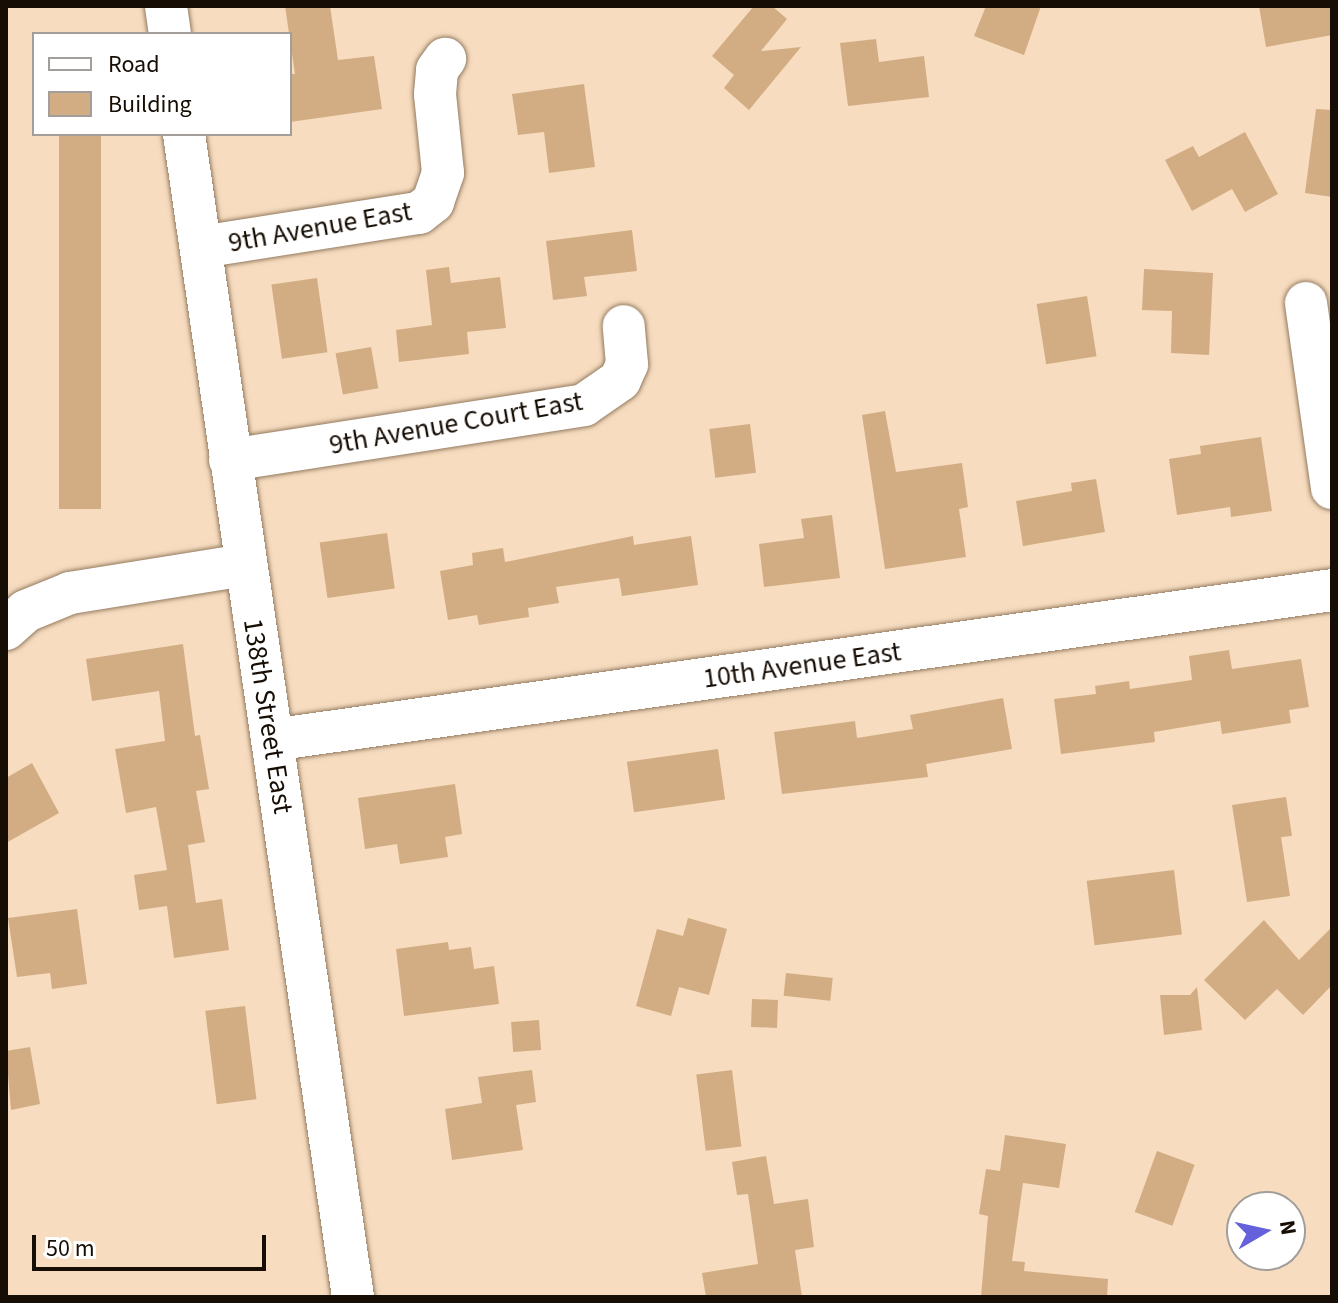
<!DOCTYPE html>
<html>
<head>
<meta charset="utf-8">
<style>
	body { margin:0 }
	#map { position:relative; width:1338px; height:1303px; overflow:hidden; background:#f7dcbf; font-family:"Source Sans 3",sans-serif }
	div>[style] { position:absolute }
	[style*='--x'] { left:calc(var(--x)*1px); top:calc(var(--y)*1px); width:calc(var(--w)*1px); rotate:calc(var(--a)*1deg) }
	.building>* { inset:0; background:#d2ad83; transform-origin:0 0 }
	.roads { filter:drop-shadow(0 0 2px #937b61) drop-shadow(0 0 2px #937b61) }
	.minor>* { height:42px; margin:-21px; padding:0 21px; transform-origin:21px; border-radius:21px; background:#fff }
	span { translate:-50% -50%; white-space:nowrap; text-align:center; line-height:1.15; -webkit-text-stroke:7px #fff; paint-order:stroke }
	.street-label { font-size:28px; color:#160d04 }
	.frame { position:absolute; inset:0; border:8px solid #160d04; pointer-events:none }
	.legend { position:absolute; left:32px; top:32px; width:260px; height:104px; box-sizing:border-box; background:#fff; border:2px solid #a29e9b; margin:0; padding:10px 14px; list-style:none; font-size:24px; color:#160d04 }
	.legend li { display:flex; align-items:center; gap:16px; height:40px }
	.legend b { width:40px; border:2px solid #a29e9b }
	.north { position:absolute; left:1226px; top:1191px; width:80px; height:80px; box-sizing:border-box; background:#fff; border:2px solid #a29e9b; border-radius:50%; rotate:81deg; font-size:22px; font-weight:700; line-height:32px; text-align:center; color:#160d04 }
	.north::after { content:''; display:block; margin:auto; width:28px; height:36px; background:#6461da; clip-path:polygon(50% 0,100% 100%,50% 72%,0 100%) }
	.scale { position:absolute; left:32px; top:1235px; width:234px; height:36px; box-sizing:border-box; border:4px solid #160d04; border-top:0; padding-left:10px; font-size:24px; line-height:28px; white-space:nowrap; color:#160d04; -webkit-text-stroke:6px #fff; paint-order:stroke }
</style>
</head>
<body>
<div id="map">
	<div class="building">
		<i style="clip-path:polygon(285px 6px,330px 6px,338px 60px,374px 56px,382px 109px,290px 122px,290px 74px,295px 74px)"></i>
		<i style="clip-path:polygon(754px 6px,772px 6px,787px 19px,761px 51px,801px 47px,749px 110px,724px 88px,734px 75px,712px 56px)"></i>
		<i style="clip-path:polygon(986px 6px,1041px 6px,1024px 55px,974px 36px)"></i>
		<i style="clip-path:polygon(1259px 6px,1332px 6px,1332px 35px,1266px 47px)"></i>
		<i style="clip-path:polygon(876px 39px,879px 62px,924px 56px,929px 97px,848px 106px,840px 43px)"></i>
		<i style="clip-path:polygon(584px 84px,595px 167px,549px 173px,544px 132px,518px 135px,512px 94px)"></i>
		<i style="clip-path:polygon(1316px 109px,1332px 110px,1332px 197px,1305px 193px)"></i>
		<i style="clip-path:polygon(1245px 132px,1278px 194px,1245px 212px,1232px 189px,1192px 211px,1165px 160px,1193px 146px,1199px 157px)"></i>
		<i style="left:59px;top:134px;width:42px;height:375px"></i>
		<i style="clip-path:polygon(632px 230px,637px 271px,584px 277px,587px 296px,553px 300px,546px 241px)"></i>
		<i style="clip-path:polygon(449px 267px,451px 283px,500px 277px,506px 328px,467px 332px,469px 354px,399px 362px,396px 330px,432px 325px,426px 270px)"></i>
		<i style="clip-path:polygon(1144px 269px,1213px 273px,1209px 355px,1171px 353px,1172px 311px,1142px 310px)"></i>
		<i style="left:317px;top:278px;width:75px;height:46px;rotate:82deg"></i>
		<i style="left:1087px;top:296px;width:61px;height:51px;rotate:81deg"></i>
		<i style="left:371px;top:347px;width:42px;height:36px;rotate:80deg"></i>
		<i style="clip-path:polygon(885px 411px,896px 472px,962px 463px,968px 507px,959px 509px,966px 557px,885px 569px,862px 415px)"></i>
		<i style="left:750px;top:424px;width:49px;height:41px;rotate:83deg"></i>
		<i style="clip-path:polygon(1261px 437px,1272px 511px,1231px 517px,1230px 507px,1177px 515px,1169px 459px,1201px 454px,1200px 446px)"></i>
		<i style="clip-path:polygon(1096px 479px,1105px 532px,1023px 546px,1016px 501px,1072px 491px,1071px 483px)"></i>
		<i style="clip-path:polygon(832px 515px,840px 578px,764px 587px,759px 544px,804px 538px,801px 519px)"></i>
		<i style="left:387px;top:533px;width:56px;height:68px;rotate:82deg"></i>
		<i style="clip-path:polygon(633px 536px,634px 545px,691px 536px,698px 585px,622px 596px,619px 578px,556px 587px,559px 603px,528px 608px,529px 617px,479px 625px,477px 615px,448px 620px,440px 571px,473px 565px,472px 553px,503px 548px,505px 562px)"></i>
		<i style="clip-path:polygon(183px 644px,195px 736px,200px 735px,209px 789px,196px 791px,205px 842px,188px 845px,196px 903px,222px 899px,229px 950px,174px 958px,167px 906px,139px 910px,134px 875px,167px 870px,156px 807px,126px 813px,115px 749px,165px 741px,159px 691px,92px 701px,86px 659px)"></i>
		<i style="clip-path:polygon(1229px 650px,1232px 669px,1301px 659px,1309px 707px,1289px 710px,1291px 723px,1222px 734px,1220px 721px,1154px 732px,1155px 742px,1061px 754px,1054px 699px,1096px 694px,1095px 686px,1129px 681px,1130px 689px,1192px 680px,1189px 656px)"></i>
		<i style="clip-path:polygon(1003px 698px,1012px 749px,926px 764px,928px 777px,782px 794px,774px 732px,855px 721px,857px 738px,913px 729px,910px 715px)"></i>
		<i style="left:718px;top:749px;width:51px;height:92px;rotate:82deg"></i>
		<i style="clip-path:polygon(32px 763px,59px 813px,6px 843px,6px 778px)"></i>
		<i style="clip-path:polygon(455px 784px,462px 834px,445px 837px,448px 857px,400px 864px,397px 844px,365px 849px,358px 798px)"></i>
		<i style="clip-path:polygon(1286px 797px,1292px 836px,1281px 837px,1290px 896px,1247px 902px,1232px 805px)"></i>
		<i style="left:1174px;top:870px;width:65px;height:88px;rotate:83deg"></i>
		<i style="clip-path:polygon(77px 909px,87px 984px,52px 989px,50px 973px,17px 977px,8px 918px)"></i>
		<i style="clip-path:polygon(688px 918px,727px 929px,709px 995px,679px 987px,671px 1016px,636px 1006px,657px 929px,683px 936px)"></i>
		<i style="clip-path:polygon(1264px 920px,1299px 960px,1332px 927px,1332px 985px,1303px 1015px,1277px 989px,1245px 1020px,1204px 980px)"></i>
		<i style="clip-path:polygon(448px 942px,449px 950px,471px 947px,474px 969px,494px 966px,499px 1004px,404px 1016px,396px 949px)"></i>
		<i style="left:786px;top:973px;width:47px;height:23px;rotate:6deg"></i>
		<i style="clip-path:polygon(1197px 987px,1202px 1030px,1164px 1035px,1160px 995px,1190px 995px)"></i>
		<i style="left:752px;top:999px;width:26px;height:28px;rotate:2deg"></i>
		<i style="left:245px;top:1006px;width:94px;height:40px;rotate:83deg"></i>
		<i style="left:539px;top:1020px;width:30px;height:28px;rotate:86deg"></i>
		<i style="clip-path:polygon(30px 1047px,40px 1104px,11px 1110px,6px 1051px)"></i>
		<i style="clip-path:polygon(532px 1070px,536px 1102px,516px 1105px,523px 1150px,452px 1160px,445px 1109px,482px 1103px,478px 1077px)"></i>
		<i style="left:732px;top:1070px;width:77px;height:36px;rotate:83deg"></i>
		<i style="clip-path:polygon(1005px 1135px,1066px 1144px,1059px 1188px,1023px 1183px,1012px 1261px,1025px 1262px,1024px 1271px,1108px 1279px,1107px 1297px,981px 1297px,988px 1216px,979px 1214px,986px 1169px,1000px 1171px)"></i>
		<i style="left:1157px;top:1151px;width:40px;height:65px;rotate:20deg"></i>
		<i style="clip-path:polygon(766px 1156px,774px 1204px,808px 1199px,814px 1247px,795px 1250px,802px 1297px,706px 1297px,702px 1273px,758px 1264px,748px 1194px,737px 1195px,732px 1162px)"></i>
	</div>
	<div class="roads">
		<div class="minor">
			<i style="--x:166;--y:6;--w:28;--a:82"></i>
			<i style="--x:184;--y:134;--w:1175;--a:81.73"></i>
			<i style="--x:201;--y:247;--w:221;--a:-8.9"></i>
			<i style="--x:419;--y:213;--w:18;--a:-38"></i>
			<i style="--x:433;--y:202;--w:31;--a:-71"></i>
			<i style="--x:443;--y:173;--w:79;--a:-95.8"></i>
			<i style="--x:435;--y:94;--w:24;--a:-85"></i>
			<i style="--x:437;--y:70;--w:14;--a:-54"></i>
			<i style="--x:1306;--y:303;--w:187;--a:82"></i>
			<i style="--x:230;--y:460;--w:358;--a:-8.8"></i>
			<i style="--x:584;--y:405;--w:44;--a:-34.8"></i>
			<i style="--x:620;--y:380;--w:17;--a:-66"></i>
			<i style="--x:627;--y:364;--w:38;--a:-95"></i>
			<i style="--x:6;--y:629;--w:27;--a:-42"></i>
			<i style="--x:26;--y:611;--w:48;--a:-22.2"></i>
			<i style="--x:70;--y:593;--w:177;--a:-9.1"></i>
			<i style="--x:272;--y:740;--w:1071;--a:-8.05"></i>
		</div>
	</div>
	<div class="street-label">
		<span style="left:320px;top:227px;rotate:-10deg">9th Avenue East</span>
		<span style="left:456px;top:423px;rotate:-10deg">9th Avenue Court East</span>
		<span style="left:802px;top:665px;rotate:-8deg">10th Avenue East</span>
		<span style="left:268px;top:716px;rotate:81deg">138th Street East</span>
	</div>
	<div class="frame"></div>
	<ul class="legend">
	<li><b style="height:10px;background:#fff"></b>Road</li>
	<li><b style="height:22px;background:#d2ad83"></b>Building</li>
	</ul>
	<div class="north">N</div>
	<div class="scale">50 m</div>
</div>
</body>
</html>
